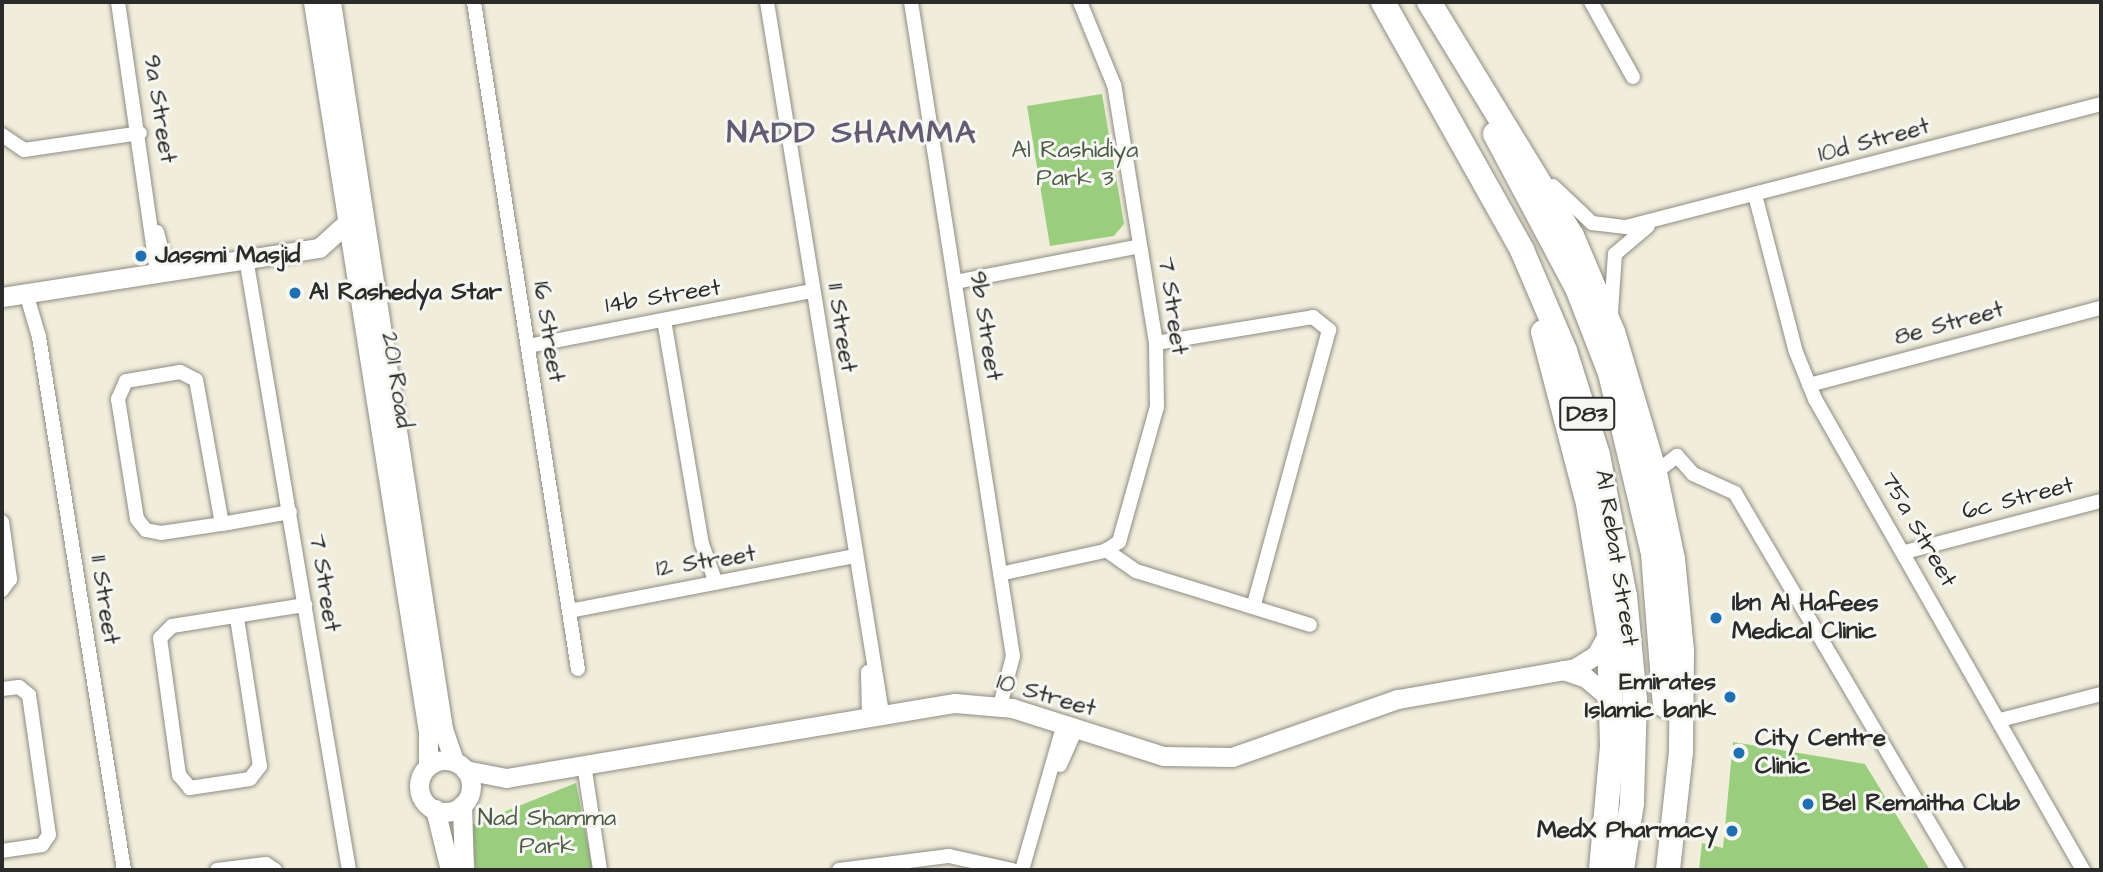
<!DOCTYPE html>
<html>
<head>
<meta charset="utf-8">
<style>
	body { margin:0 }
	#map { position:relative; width:2103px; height:872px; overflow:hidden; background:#f0eddb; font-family:"Architects Daughter",sans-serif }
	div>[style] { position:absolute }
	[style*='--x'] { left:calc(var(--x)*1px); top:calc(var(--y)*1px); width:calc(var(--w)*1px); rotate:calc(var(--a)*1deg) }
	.green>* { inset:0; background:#9ace7e }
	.roads { filter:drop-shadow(0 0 2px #8e8c83) drop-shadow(0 0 2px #8e8c83) }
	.street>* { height:14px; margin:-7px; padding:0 7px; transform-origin:7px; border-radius:7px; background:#fff }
	.secondary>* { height:19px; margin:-9.5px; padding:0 9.5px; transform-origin:9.5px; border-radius:9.5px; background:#fff }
	.secondary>.ring { margin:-9.5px; padding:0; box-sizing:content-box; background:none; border:19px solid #fff; border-radius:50% }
	.highway>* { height:24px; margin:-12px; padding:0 12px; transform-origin:12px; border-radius:12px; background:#fff }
	.dots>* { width:19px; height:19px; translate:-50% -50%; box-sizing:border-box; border:4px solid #f6f6f2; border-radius:50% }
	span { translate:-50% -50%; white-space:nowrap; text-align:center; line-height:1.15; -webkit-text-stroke:6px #f6f6f2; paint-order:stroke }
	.shield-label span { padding:2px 5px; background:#f6f6f2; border:2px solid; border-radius:5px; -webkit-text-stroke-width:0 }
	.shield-label { font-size:23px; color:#2b2b2b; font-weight:700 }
	.street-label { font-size:24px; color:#2b2b2b }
	.park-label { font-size:24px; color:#4c5c44 }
	.poi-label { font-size:24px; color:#2b2b2b; font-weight:700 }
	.left { translate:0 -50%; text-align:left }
	.right { translate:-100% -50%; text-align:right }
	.district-label { font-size:32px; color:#625b72; font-weight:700; letter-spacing:2px }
	.frame { position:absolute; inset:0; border:4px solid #2b2b2b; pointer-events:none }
</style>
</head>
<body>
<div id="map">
	<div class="green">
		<i style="clip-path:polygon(1102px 94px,1124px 224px,1114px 236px,1050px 246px,1027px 106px)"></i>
		<i style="clip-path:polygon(1733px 742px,1865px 764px,1930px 870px,1699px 870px,1702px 843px,1723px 848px)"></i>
		<i style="clip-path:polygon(576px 783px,593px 870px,476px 870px,469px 826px)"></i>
	</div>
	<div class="roads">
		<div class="street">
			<i style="--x:118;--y:2;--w:273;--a:81.8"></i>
			<i style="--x:474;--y:2;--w:675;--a:81.14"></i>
			<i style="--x:767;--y:2;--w:720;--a:80.81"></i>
			<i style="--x:911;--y:2;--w:662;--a:81.14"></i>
			<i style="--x:1013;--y:656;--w:52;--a:104.6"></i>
			<i style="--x:1591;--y:2;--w:86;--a:60.8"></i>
			<i style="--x:2;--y:135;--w:27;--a:34"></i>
			<i style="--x:24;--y:150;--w:117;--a:-8.3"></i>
			<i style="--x:1553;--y:186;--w:54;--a:43.5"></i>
			<i style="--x:1592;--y:223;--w:34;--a:7"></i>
			<i style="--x:1626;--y:227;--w:491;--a:-14.5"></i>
			<i style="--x:1755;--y:195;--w:162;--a:75.4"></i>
			<i style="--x:1796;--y:352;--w:51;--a:68"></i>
			<i style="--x:1815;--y:399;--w:542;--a:60.36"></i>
			<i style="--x:157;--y:232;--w:40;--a:75.6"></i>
			<i style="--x:246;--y:258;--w:621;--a:80.45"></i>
			<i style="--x:955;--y:282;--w:188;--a:-11"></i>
			<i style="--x:26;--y:293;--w:46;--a:73.5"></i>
			<i style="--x:39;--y:337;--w:540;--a:80.94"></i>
			<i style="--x:1611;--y:312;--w:58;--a:-86.1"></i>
			<i style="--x:1615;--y:254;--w:43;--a:-40.3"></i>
			<i style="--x:664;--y:320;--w:227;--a:80.4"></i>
			<i style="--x:702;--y:544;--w:41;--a:70.3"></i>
			<i style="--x:1156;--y:343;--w:159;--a:-9.4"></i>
			<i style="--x:1313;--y:317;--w:21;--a:39"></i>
			<i style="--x:1329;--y:330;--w:287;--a:105.3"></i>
			<i style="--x:528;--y:346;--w:289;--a:-11"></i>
			<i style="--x:1809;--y:385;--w:302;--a:-14.8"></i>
			<i style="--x:1655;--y:473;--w:28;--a:-38"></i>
			<i style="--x:1677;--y:456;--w:24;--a:48"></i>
			<i style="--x:1693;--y:474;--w:46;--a:24.3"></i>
			<i style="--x:1735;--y:493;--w:438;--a:59.5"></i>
			<i style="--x:2;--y:522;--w:58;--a:82"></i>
			<i style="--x:10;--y:579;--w:14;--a:126"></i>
			<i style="--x:222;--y:524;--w:146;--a:-100.2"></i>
			<i style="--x:196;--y:380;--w:18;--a:-153"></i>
			<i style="--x:180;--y:372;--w:55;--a:170.5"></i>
			<i style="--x:126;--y:381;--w:20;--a:114"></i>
			<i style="--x:118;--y:399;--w:121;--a:81"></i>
			<i style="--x:137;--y:519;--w:14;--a:51"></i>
			<i style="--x:146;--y:530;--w:15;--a:11"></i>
			<i style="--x:161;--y:533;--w:62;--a:-8.4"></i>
			<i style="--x:222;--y:524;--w:69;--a:-10"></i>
			<i style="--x:1106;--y:550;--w:37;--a:35"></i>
			<i style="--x:1136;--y:571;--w:182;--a:17.2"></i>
			<i style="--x:1905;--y:552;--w:203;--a:-14.6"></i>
			<i style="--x:1000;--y:574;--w:107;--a:-12.4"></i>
			<i style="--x:1105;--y:551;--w:17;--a:-33"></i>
			<i style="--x:1119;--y:542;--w:140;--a:-74.3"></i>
			<i style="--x:1157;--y:407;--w:64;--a:-90.9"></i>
			<i style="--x:1156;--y:343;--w:261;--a:-99.2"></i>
			<i style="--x:1114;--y:85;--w:90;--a:-112.3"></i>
			<i style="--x:569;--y:611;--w:290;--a:-10.9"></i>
			<i style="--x:237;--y:618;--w:150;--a:81.2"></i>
			<i style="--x:260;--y:766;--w:16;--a:128"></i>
			<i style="--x:250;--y:779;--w:61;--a:171.5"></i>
			<i style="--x:190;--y:788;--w:17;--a:-130"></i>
			<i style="--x:179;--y:775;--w:138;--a:-97.9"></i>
			<i style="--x:160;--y:638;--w:17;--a:-45"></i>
			<i style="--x:172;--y:626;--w:135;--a:-9"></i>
			<i style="--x:868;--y:672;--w:43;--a:88.7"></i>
			<i style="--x:2;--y:689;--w:17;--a:-7"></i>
			<i style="--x:19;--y:687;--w:13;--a:39"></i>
			<i style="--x:29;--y:695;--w:141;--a:81.9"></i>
			<i style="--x:49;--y:835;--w:12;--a:125"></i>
			<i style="--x:42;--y:845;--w:40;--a:171.5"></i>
			<i style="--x:2000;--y:720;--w:104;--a:-14.4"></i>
			<i style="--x:584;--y:764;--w:107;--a:81.4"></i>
			<i style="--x:1060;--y:765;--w:39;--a:-66"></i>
			<i style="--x:217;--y:870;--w:49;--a:-7"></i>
			<i style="--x:266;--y:864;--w:11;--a:34"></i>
			<i style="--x:839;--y:870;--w:111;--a:-7.3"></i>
			<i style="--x:949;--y:856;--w:65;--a:12.5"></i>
			<i style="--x:1022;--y:870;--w:152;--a:-74"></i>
		</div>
		<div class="secondary">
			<i style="--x:313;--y:2;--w:738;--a:81.04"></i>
			<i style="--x:428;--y:731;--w:35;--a:90"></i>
			<i style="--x:331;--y:2;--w:736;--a:81.24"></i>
			<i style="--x:443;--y:729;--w:34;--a:71"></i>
			<i style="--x:2;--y:297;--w:321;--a:-8.8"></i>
			<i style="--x:319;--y:248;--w:36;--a:-42"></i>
			<i style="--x:1563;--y:670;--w:24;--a:19"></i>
			<i style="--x:1586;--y:678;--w:34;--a:40"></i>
			<i class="ring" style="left:419px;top:760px;width:33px;height:33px"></i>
			<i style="--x:465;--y:770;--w:42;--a:11"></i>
			<i style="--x:506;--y:778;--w:455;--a:-9.5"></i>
			<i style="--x:955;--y:703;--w:57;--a:5"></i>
			<i style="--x:1012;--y:708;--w:158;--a:17.6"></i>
			<i style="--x:1163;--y:756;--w:69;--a:0.8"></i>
			<i style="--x:1232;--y:757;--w:176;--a:-19.3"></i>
			<i style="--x:1398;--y:699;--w:180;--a:-9.9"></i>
			<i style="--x:1575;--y:668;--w:25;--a:-32"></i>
			<i style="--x:1596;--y:655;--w:26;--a:-61"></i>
			<i style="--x:462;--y:805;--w:65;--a:88.2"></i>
			<i style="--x:435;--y:809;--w:63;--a:76.2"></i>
		</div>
		<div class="highway">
			<i style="--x:1383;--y:2;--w:284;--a:60.7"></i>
			<i style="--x:1522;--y:250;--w:110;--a:66.9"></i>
			<i style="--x:1565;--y:351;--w:109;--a:72.4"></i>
			<i style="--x:1598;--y:455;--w:144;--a:79.2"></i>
			<i style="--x:1625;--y:596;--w:103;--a:84.5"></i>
			<i style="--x:1635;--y:699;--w:104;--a:91.7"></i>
			<i style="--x:1632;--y:803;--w:68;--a:98.5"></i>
			<i style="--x:1429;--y:2;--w:274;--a:58.6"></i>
			<i style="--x:1572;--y:236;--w:104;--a:66.9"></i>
			<i style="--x:1613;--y:332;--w:147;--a:73.4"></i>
			<i style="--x:1655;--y:473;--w:88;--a:78.2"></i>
			<i style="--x:1673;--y:559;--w:92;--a:84.4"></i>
			<i style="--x:1682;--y:651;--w:101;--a:90.6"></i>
			<i style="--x:1681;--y:752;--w:119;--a:96.3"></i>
			<i style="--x:1495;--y:134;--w:174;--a:62"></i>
			<i style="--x:1577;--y:288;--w:91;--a:68.8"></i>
			<i style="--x:1610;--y:373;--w:186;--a:76.6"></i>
			<i style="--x:1653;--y:554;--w:152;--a:85.5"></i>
			<i style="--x:1543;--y:332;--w:178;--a:75.3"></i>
			<i style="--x:1588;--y:504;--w:130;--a:80.7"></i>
			<i style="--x:1609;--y:632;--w:114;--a:88.5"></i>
			<i style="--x:1612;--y:746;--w:124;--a:95.1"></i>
		</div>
	</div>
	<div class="dots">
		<i style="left:141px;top:256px;background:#1f6fb2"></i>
		<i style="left:295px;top:293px;background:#1f6fb2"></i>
		<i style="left:1716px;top:618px;background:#1f6fb2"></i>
		<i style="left:1730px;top:697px;background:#1f6fb2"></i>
		<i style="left:1739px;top:753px;background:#1f6fb2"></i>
		<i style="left:1808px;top:804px;background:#1f6fb2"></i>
		<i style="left:1732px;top:831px;background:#1f6fb2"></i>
	</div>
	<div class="shield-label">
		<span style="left:1587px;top:414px">D83</span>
	</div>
	<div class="street-label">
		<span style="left:159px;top:109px;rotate:81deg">9a Street</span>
		<span style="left:1874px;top:141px;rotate:-15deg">10d Street</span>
		<span style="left:663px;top:297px;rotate:-9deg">14b Street</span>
		<span style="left:1172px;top:306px;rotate:82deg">7 Street</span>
		<span style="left:1949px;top:324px;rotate:-15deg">8e Street</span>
		<span style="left:985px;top:326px;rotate:81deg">9b Street</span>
		<span style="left:841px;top:328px;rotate:81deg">11 Street</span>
		<span style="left:548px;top:332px;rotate:81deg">16 Street</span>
		<span style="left:396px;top:380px;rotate:81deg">201 Road</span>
		<span style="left:2018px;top:499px;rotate:-14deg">6c Street</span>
		<span style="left:1918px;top:530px;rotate:60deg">75a Street</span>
		<span style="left:1616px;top:558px;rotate:81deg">Al Rebat Street</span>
		<span style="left:706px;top:562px;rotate:-9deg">12 Street</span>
		<span style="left:324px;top:583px;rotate:81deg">7 Street</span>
		<span style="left:104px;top:600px;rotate:81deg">11 Street</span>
		<span style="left:1046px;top:696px;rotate:16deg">10 Street</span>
	</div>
	<div class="park-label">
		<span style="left:1075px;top:165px">Al Rashidiya<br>Park 3</span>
		<span style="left:547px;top:833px">Nad Shamma<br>Park</span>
	</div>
	<div class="poi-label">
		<span class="left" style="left:155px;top:256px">Jassmi Masjid</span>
		<span class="left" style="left:309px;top:293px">Al Rashedya Star</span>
		<span class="left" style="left:1732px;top:618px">Ibn Al Hafees<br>Medical Clinic</span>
		<span class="right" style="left:1716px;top:697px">Emirates<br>Islamic bank</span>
		<span class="left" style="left:1755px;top:753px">City Centre<br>Clinic</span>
		<span class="left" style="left:1822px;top:804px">Bel Remaitha Club</span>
		<span class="right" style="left:1718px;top:831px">MedX Pharmacy</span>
	</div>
	<div class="district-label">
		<span style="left:852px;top:133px">NADD SHAMMA</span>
	</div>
	<div class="frame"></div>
</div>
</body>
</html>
